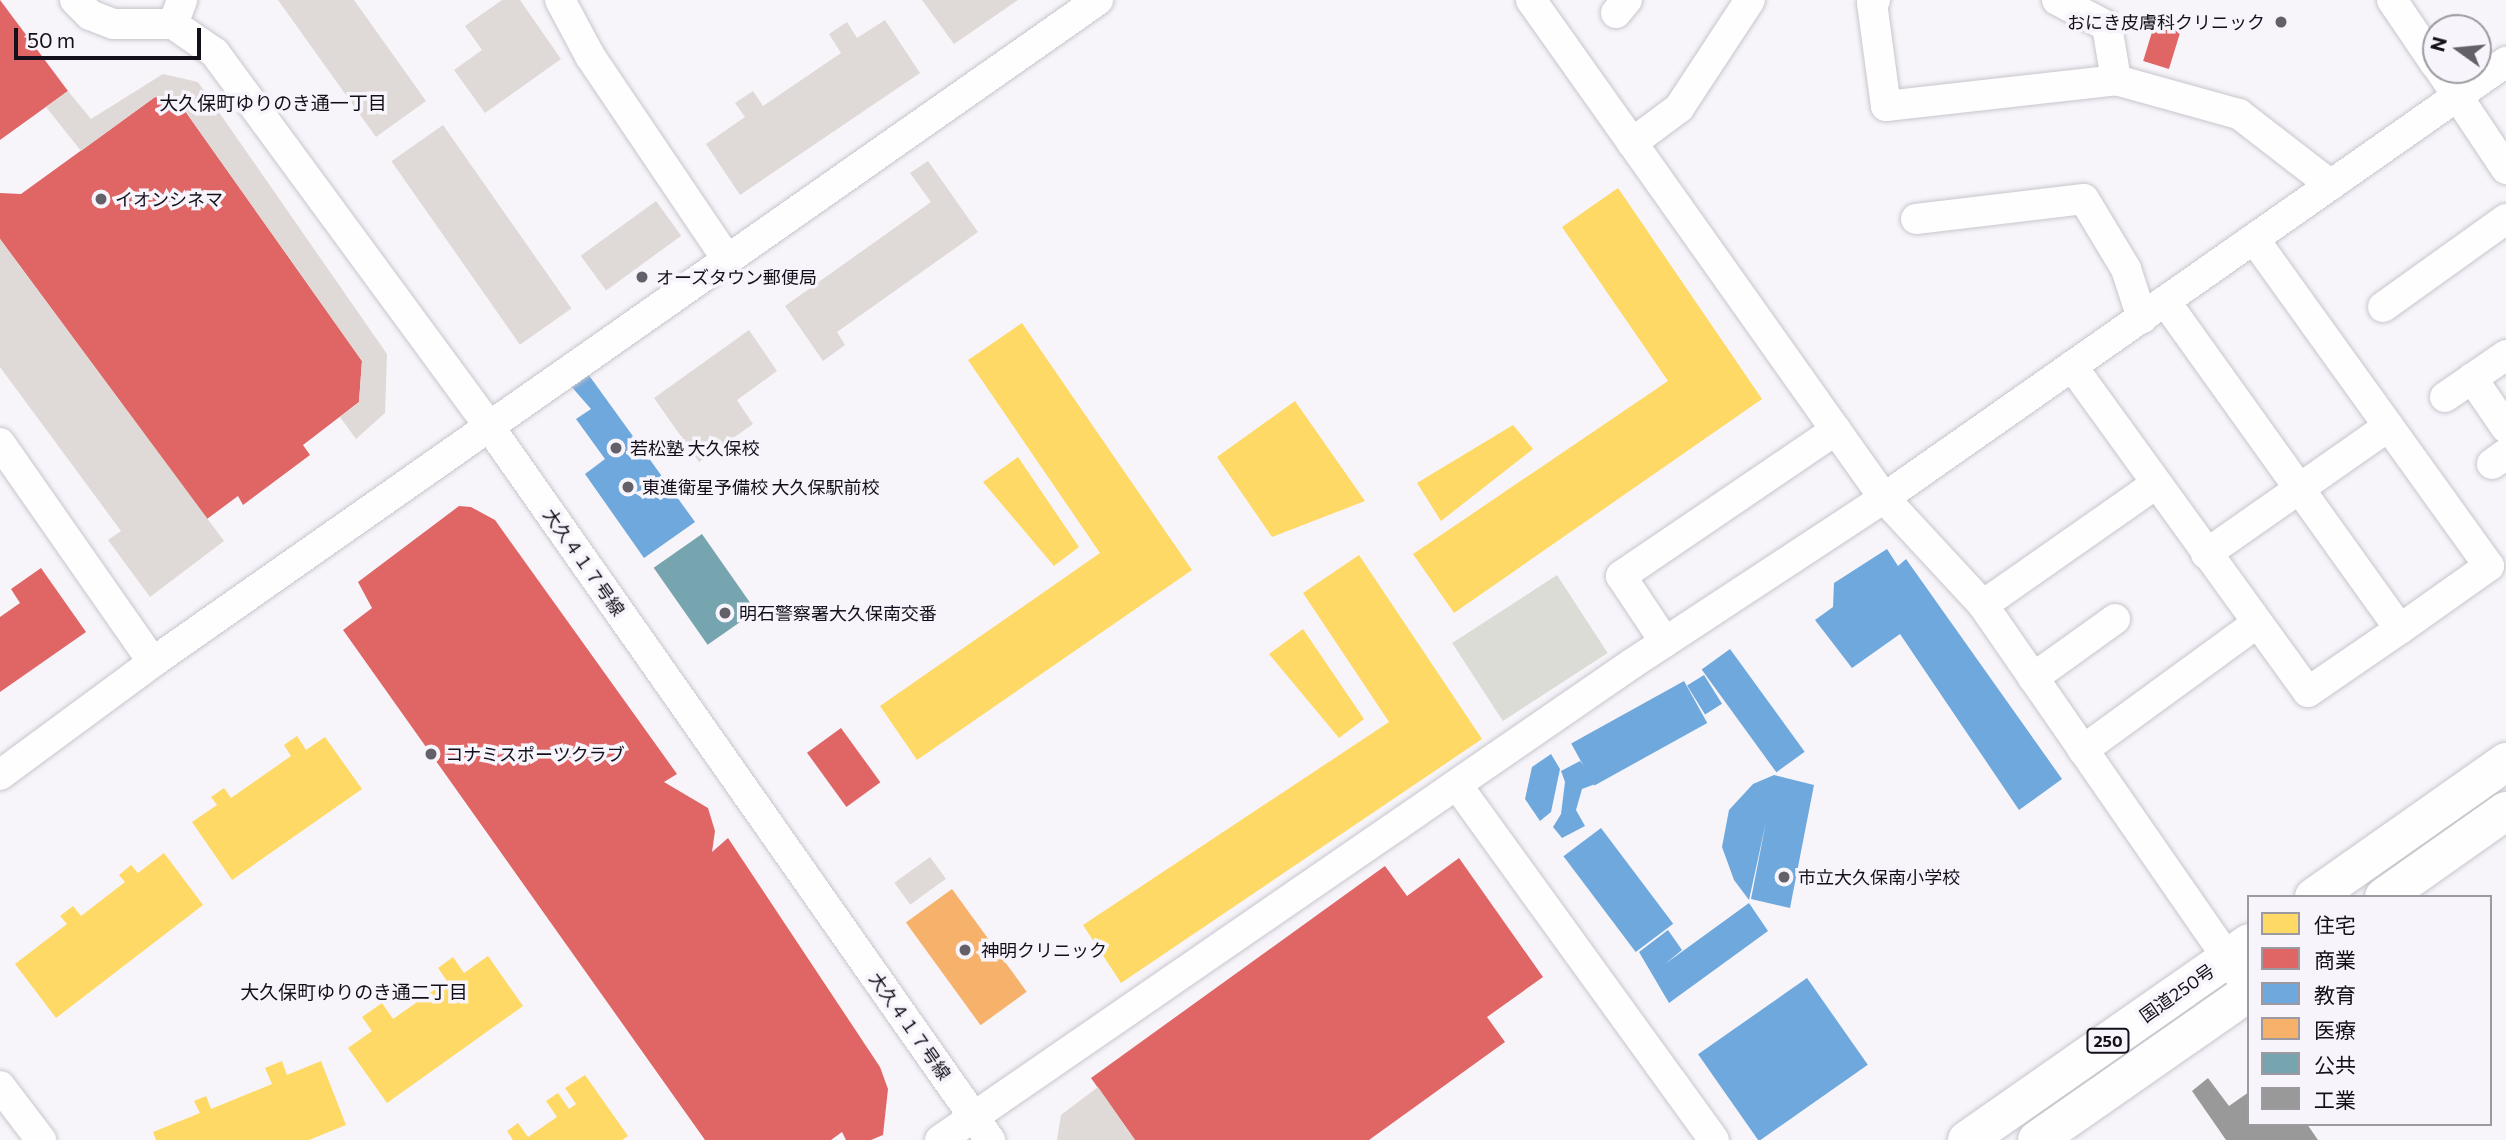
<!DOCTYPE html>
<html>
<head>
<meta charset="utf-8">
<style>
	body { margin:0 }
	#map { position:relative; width:2506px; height:1140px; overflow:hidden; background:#f7f5fa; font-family:Commissioner,"Noto Sans JP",sans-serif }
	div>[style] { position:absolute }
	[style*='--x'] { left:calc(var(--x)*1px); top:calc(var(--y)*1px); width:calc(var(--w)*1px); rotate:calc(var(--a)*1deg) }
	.green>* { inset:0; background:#dadcd5; transform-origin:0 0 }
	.homes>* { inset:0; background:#ffd966 }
	.shops>* { inset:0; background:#e06666; transform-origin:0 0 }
	.schools>* { inset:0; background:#6fa8dc; transform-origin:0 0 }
	.health>* { inset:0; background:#f6b26b; transform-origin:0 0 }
	.public>* { inset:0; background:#76a5af; transform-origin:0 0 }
	.industry>* { inset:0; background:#999 }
	.building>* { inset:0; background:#dfdad7; transform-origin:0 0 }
	.roads { filter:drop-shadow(0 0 2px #c8c5cd) drop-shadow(0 0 2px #c8c5cd) }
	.minor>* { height:30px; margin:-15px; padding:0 15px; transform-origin:15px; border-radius:15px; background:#fefefe }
	.highway>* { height:38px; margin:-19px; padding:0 19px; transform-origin:19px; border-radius:19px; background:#fefefe }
	.dots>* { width:19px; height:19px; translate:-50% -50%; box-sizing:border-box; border:4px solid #f7f4fb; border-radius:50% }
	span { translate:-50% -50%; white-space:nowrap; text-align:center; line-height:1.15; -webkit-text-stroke:7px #f7f4fb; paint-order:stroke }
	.shield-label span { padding:2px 5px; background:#f7f4fb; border:2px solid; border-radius:5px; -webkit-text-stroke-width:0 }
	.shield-label { font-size:16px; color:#14101b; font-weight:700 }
	.poi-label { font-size:18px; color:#14101b }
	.right { translate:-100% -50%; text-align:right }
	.left { translate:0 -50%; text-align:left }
	.street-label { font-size:18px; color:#14101b }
	.neighbourhood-label { font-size:19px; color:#14101b }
	.legend { position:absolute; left:2247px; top:895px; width:245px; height:231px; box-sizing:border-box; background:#f7f4fb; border:2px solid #9c99a1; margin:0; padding:9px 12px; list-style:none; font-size:21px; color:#14101b }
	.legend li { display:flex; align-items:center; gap:14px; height:35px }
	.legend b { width:35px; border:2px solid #9c99a1 }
	.north { position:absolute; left:2422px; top:14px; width:70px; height:70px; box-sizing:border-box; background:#f7f4fb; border:2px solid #9c99a1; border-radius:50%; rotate:285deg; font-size:19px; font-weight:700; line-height:28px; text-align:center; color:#14101b }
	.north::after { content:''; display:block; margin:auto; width:24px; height:32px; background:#636069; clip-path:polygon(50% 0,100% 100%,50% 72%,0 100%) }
	.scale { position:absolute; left:14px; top:28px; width:187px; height:32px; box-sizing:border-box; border:4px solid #14101b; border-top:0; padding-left:9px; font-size:21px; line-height:24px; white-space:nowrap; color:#14101b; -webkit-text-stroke:5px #f7f4fb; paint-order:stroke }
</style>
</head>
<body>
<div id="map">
	<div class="green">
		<i style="left:1557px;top:575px;width:93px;height:125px;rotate:57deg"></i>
	</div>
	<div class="homes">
		<i style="clip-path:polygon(1618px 188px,1762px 399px,1454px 613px,1413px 554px,1668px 381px,1562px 227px)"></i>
		<i style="clip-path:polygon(1022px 323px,1192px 570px,917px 760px,880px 706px,1100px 553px,968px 360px)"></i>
		<i style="clip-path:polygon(1295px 401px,1365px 501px,1272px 537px,1217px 457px)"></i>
		<i style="clip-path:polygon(1513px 425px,1533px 449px,1441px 521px,1417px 483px)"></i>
		<i style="clip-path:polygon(1018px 457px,1079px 547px,1054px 566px,983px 482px)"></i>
		<i style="clip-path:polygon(1359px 555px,1482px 739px,1121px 983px,1083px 925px,1389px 722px,1303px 593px)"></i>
		<i style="clip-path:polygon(1303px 629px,1364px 719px,1339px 738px,1269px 654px)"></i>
		<i style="clip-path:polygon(297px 736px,306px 750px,325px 737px,362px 789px,232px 880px,192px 822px,217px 805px,211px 797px,224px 788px,231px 798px,291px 756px,284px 745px)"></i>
		<i style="clip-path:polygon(164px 853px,203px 905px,56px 1018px,15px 964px,67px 924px,60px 916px,73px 906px,81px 916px,125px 882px,119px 875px,131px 865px,138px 873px)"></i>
		<i style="clip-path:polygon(488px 956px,523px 1006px,387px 1103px,348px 1048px,372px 1031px,362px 1017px,382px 1003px,393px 1019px,447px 981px,438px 968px,453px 957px,464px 973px)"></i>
		<i style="clip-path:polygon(282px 1061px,287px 1075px,321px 1061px,346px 1125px,309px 1140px,156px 1140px,153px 1132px,200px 1113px,194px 1101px,206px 1096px,211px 1109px,272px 1084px,265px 1068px)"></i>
		<i style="clip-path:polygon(585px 1075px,628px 1136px,622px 1140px,513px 1140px,507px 1131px,518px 1123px,528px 1137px,557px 1117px,546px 1101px,558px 1093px,569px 1109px,576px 1104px,565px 1088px)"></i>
	</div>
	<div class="shops">
		<i style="clip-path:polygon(0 0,68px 91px,0 140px)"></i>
		<i style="left:2156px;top:19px;width:27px;height:44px;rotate:17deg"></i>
		<i style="clip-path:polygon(155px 97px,178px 101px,362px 361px,359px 402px,303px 445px,310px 455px,243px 505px,238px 496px,207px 519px,0 239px,0 193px,21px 194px)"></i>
		<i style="clip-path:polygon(459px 506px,471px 507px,495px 520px,677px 774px,664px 782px,708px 808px,715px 831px,712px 852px,728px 838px,880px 1067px,888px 1089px,883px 1135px,871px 1140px,846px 1140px,842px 1132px,831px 1140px,705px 1140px,343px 630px,372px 608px,358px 582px)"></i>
		<i style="clip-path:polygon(41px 568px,86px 632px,0 692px,0 617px,20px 603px,11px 589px)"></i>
		<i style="left:841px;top:728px;width:67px;height:42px;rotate:54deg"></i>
		<i style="clip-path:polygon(1459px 858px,1543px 977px,1487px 1017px,1505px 1042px,1369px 1140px,1135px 1140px,1091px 1078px,1385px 866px,1407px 896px)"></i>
	</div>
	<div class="schools">
		<i style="clip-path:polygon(588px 374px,695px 522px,644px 558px,585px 474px,605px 459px,576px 419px,591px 409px,570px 385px)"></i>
		<i style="clip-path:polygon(1887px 549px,1898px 566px,1906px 559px,2062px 779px,2019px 810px,1900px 634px,1852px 668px,1815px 620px,1833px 607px,1834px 583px)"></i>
		<i style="left:1730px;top:649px;width:127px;height:35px;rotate:54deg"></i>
		<i style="left:1704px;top:675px;width:34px;height:20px;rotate:58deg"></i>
		<i style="left:1684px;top:681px;width:48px;height:129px;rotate:61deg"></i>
		<i style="clip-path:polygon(1551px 754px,1560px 769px,1551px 812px,1540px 821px,1525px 799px,1532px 767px)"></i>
		<i style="clip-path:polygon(1580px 761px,1598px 783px,1582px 789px,1576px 810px,1585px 826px,1562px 838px,1553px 827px,1561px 814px,1565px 782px,1561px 771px)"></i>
		<i style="clip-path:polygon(1774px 775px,1814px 785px,1790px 908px,1751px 899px,1766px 822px,1749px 900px,1734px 880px,1722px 847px,1729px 810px,1753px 784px)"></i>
		<i style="left:1601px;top:828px;width:120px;height:47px;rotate:53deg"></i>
		<i style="clip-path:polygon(1749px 903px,1768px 931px,1669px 1003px,1639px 952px,1668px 930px,1682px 950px,1665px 964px)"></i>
		<i style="left:1807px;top:978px;width:106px;height:133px;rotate:55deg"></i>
	</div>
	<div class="health">
		<i style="left:952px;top:889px;width:127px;height:57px;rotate:54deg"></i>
	</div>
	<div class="public">
		<i style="left:702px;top:534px;width:94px;height:59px;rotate:55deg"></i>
	</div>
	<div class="industry">
		<i style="clip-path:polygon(2208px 1078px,2229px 1106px,2249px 1092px,2249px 1124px,2307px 1124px,2318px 1140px,2226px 1140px,2192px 1091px)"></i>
	</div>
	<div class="building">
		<i style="clip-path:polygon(278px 0,354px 0,426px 101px,376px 137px)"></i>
		<i style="clip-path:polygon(502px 0,520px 0,561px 59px,485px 113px,454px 70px,482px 50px,465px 26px)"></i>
		<i style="clip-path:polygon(922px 0,1018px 0,954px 44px)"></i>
		<i style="clip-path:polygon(885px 20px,920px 73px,740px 195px,706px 144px,745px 117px,735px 103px,753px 91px,763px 106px,841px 53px,829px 34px,847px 22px,857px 38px)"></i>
		<i style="clip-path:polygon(163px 74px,198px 82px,387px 354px,385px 413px,356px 439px,340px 417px,359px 402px,362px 361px,178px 101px,155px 97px,81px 151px,46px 107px,68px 91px,91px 119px)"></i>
		<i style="left:443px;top:125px;width:224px;height:63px;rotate:55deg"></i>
		<i style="clip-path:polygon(928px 161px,978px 232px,837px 332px,845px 345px,823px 361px,785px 306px,931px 202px,910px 173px)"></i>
		<i style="left:656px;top:201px;width:43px;height:93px;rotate:54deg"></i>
		<i style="clip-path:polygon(0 239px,224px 541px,150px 597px,108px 540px,121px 531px,0 367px)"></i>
		<i style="clip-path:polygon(749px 330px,777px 371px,737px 400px,753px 424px,699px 462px,654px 398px)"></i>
		<i style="left:930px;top:857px;width:27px;height:44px;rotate:54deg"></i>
		<i style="clip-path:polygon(1098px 1087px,1135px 1140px,1057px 1140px,1061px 1115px)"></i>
	</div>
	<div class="roads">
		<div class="minor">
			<i style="--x:75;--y:0;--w:21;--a:45"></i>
			<i style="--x:90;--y:15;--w:25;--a:21"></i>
			<i style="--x:113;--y:24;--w:60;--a:0"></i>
			<i style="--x:560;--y:0;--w:64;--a:61.8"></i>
			<i style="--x:590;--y:56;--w:245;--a:56"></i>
			<i style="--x:1531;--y:0;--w:610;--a:54.67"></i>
			<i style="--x:1884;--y:498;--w:146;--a:47.2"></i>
			<i style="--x:1983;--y:605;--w:451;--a:55.3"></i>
			<i style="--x:1875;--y:0;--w:4;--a:135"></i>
			<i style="--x:1872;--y:3;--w:104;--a:82.3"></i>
			<i style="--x:1886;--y:106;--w:231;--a:-6.4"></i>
			<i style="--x:2116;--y:80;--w:128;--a:15.5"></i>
			<i style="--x:2239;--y:114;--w:116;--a:37.7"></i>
			<i style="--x:2057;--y:0;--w:56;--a:27.5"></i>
			<i style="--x:2107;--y:26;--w:55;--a:80.5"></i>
			<i style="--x:2392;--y:0;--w:78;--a:55.9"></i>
			<i style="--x:1616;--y:13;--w:17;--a:-50"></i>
			<i style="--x:173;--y:24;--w:51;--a:34.6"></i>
			<i style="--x:215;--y:53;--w:466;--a:53.7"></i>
			<i style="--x:491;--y:429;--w:869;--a:54.94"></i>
			<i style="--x:173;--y:24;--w:26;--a:-69"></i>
			<i style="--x:2440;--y:70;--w:119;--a:56.3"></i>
			<i style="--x:1632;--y:143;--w:59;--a:-36.7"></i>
			<i style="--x:1679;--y:108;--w:129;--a:-56.7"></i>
			<i style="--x:1916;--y:219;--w:169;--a:-6.8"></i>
			<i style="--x:2084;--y:199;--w:82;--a:59"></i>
			<i style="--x:2126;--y:269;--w:52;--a:71.9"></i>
			<i style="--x:2165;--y:301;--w:403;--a:54.4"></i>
			<i style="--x:2383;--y:307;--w:151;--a:-35.6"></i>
			<i style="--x:2072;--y:366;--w:402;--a:54.1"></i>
			<i style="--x:2308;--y:692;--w:112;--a:-34.4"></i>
			<i style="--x:2400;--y:629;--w:109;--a:-35.3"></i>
			<i style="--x:2489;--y:566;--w:403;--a:-125.7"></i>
			<i style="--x:2472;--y:378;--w:60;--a:55.8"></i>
			<i style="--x:2445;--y:397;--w:74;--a:-34.5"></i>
			<i style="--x:0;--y:443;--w:267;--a:55.1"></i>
			<i style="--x:2492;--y:464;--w:17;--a:-36"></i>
			<i style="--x:2206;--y:554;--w:223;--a:-35"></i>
			<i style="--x:1983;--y:605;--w:211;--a:-35"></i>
			<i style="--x:1665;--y:642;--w:79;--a:-123.7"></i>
			<i style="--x:1621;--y:576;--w:260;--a:-34.2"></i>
			<i style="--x:2033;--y:678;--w:101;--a:-35.7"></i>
			<i style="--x:2083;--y:750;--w:214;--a:-36.1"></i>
			<i style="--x:0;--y:775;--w:190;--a:-36.4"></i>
			<i style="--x:153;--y:662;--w:1154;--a:-35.01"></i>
			<i style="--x:1457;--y:785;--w:438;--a:54.1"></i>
			<i style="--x:0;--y:1086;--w:68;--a:52.8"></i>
			<i style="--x:940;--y:1140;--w:841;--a:-34.54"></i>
			<i style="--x:1633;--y:663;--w:300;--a:-33.3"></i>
			<i style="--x:1884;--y:498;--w:760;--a:-35.03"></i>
		</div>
		<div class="highway">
			<i style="--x:2314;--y:897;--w:235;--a:-35.1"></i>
			<i style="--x:2384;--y:897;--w:149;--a:-35.2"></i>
			<i style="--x:1967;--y:1140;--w:344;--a:-34.9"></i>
			<i style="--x:2037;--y:1140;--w:259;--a:-34.9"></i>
		</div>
	</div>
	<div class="dots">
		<i style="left:2281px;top:22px;background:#636069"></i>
		<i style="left:101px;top:199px;background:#636069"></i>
		<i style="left:642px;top:277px;background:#636069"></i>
		<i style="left:616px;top:448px;background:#636069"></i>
		<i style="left:628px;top:487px;background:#636069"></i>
		<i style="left:725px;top:613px;background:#636069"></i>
		<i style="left:431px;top:754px;background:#636069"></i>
		<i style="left:1784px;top:877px;background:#636069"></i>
		<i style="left:965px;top:950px;background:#636069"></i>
	</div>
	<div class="shield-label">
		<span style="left:2108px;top:1041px">250</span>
	</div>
	<div class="poi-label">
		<span class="right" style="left:2265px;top:22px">おにき皮膚科クリニック</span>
		<span class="left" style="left:115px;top:199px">イオンシネマ</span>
		<span class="left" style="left:656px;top:277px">オーズタウン郵便局</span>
		<span class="left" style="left:630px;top:448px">若松塾 大久保校</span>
		<span class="left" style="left:642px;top:487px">東進衛星予備校 大久保駅前校</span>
		<span class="left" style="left:739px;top:613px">明石警察署大久保南交番</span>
		<span class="left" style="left:445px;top:754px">コナミスポーツクラブ</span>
		<span class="left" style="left:1798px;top:877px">市立大久保南小学校</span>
		<span class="left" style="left:981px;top:950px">神明クリニック</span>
	</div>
	<div class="street-label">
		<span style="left:584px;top:562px;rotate:55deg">大久４１７号線</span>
		<span style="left:2177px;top:993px;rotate:-35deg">国道250号</span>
		<span style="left:910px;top:1026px;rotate:55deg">大久４１７号線</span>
	</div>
	<div class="neighbourhood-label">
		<span style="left:273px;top:103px">大久保町ゆりのき通一丁目</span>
		<span style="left:354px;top:992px">大久保町ゆりのき通二丁目</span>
	</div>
	<ul class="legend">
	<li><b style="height:19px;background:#ffd966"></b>住宅</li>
	<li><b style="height:19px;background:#e06666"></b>商業</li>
	<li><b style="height:19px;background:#6fa8dc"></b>教育</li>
	<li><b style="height:19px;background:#f6b26b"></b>医療</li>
	<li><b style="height:19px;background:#76a5af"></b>公共</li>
	<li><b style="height:19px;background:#999"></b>工業</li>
	</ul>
	<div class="north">N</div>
	<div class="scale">50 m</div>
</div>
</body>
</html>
